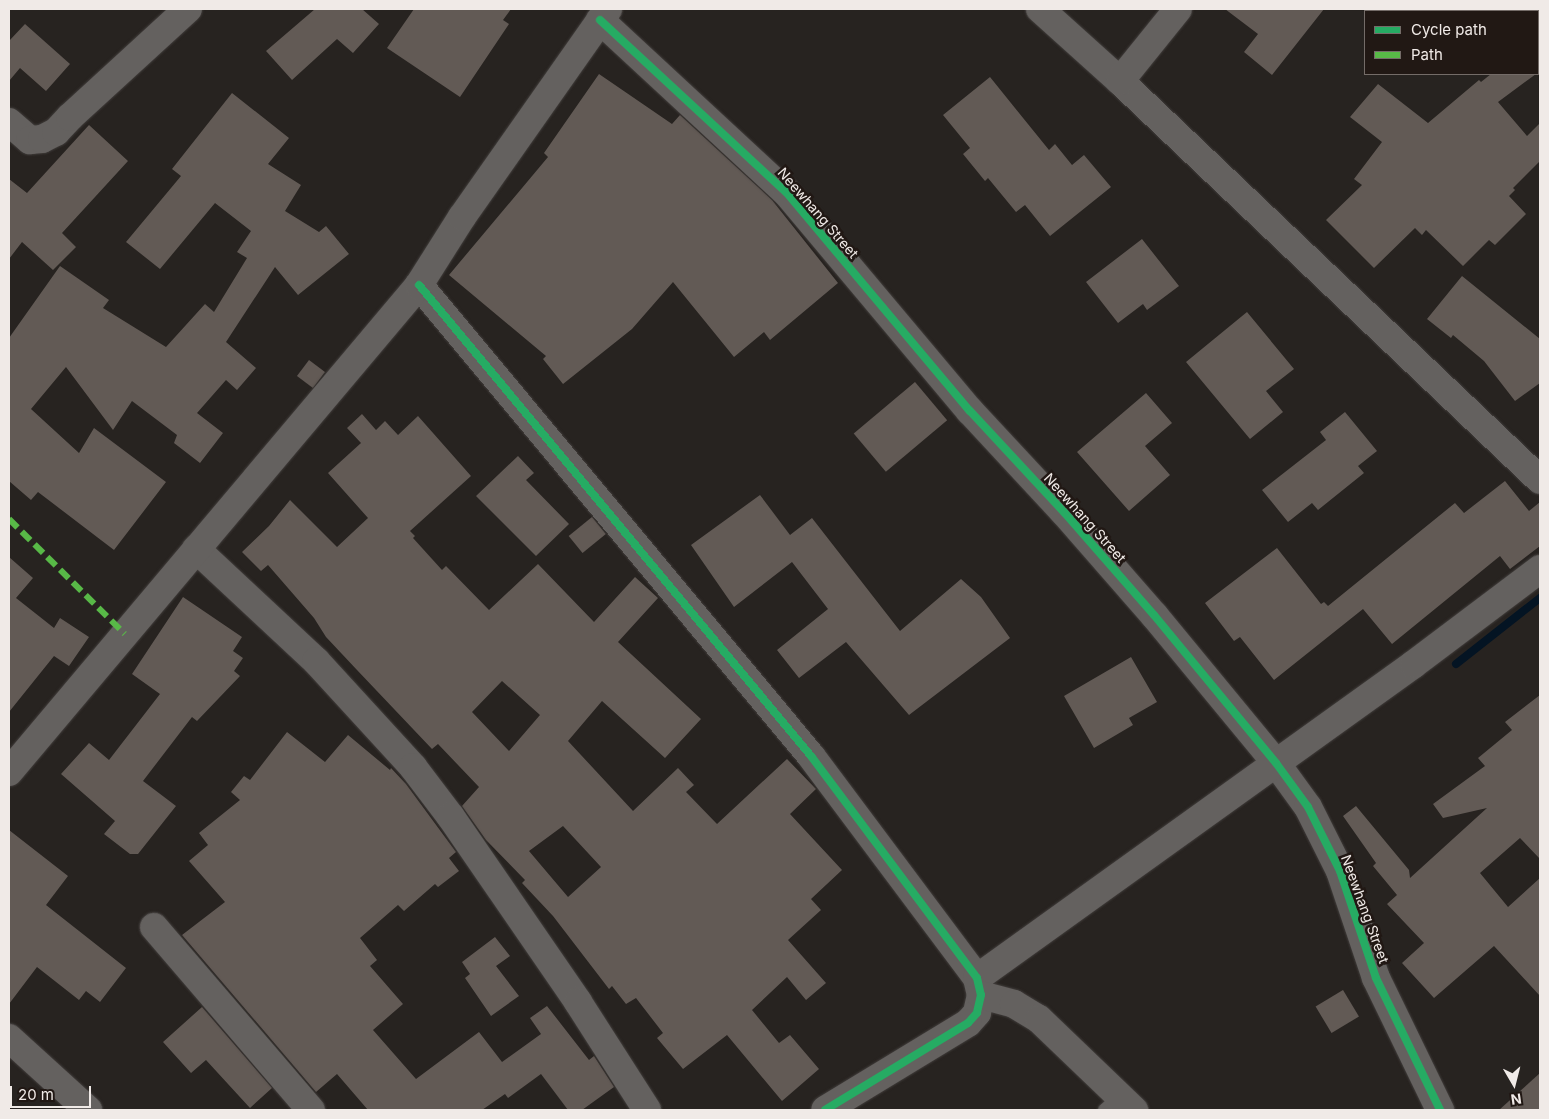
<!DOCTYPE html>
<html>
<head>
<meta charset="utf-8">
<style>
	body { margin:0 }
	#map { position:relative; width:1549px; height:1119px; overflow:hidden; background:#272320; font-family:Inter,sans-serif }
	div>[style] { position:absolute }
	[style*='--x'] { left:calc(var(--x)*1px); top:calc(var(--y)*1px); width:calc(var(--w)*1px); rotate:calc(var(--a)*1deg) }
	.stream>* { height:8px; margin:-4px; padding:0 4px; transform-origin:4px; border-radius:4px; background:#041423 }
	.building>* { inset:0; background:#625a55; transform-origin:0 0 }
	.roads { filter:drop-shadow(0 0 1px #413d3b) drop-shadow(0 0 1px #413d3b) }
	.service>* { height:15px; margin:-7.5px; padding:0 7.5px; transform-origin:7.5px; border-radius:7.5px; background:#64615f }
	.minor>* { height:28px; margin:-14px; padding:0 14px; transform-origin:14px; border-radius:14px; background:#64615f }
	.quiet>* { height:6px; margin-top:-3px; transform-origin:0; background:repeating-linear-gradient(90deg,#58b947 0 12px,transparent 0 18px) }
	.cycleway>* { height:8px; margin:-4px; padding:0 4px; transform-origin:4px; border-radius:4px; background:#26ab63 }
	span { translate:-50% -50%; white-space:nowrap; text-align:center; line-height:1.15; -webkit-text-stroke:5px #211814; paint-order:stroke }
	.street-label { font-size:14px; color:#f0eae7 }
	.frame { position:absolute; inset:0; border:10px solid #f0eae7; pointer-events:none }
	.legend { position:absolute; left:1364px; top:10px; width:175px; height:65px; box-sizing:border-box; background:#211814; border:1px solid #746c68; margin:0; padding:6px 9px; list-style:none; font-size:15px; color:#f0eae7 }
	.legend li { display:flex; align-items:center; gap:10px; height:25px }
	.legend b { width:25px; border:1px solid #746c68 }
	.north { position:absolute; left:1489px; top:1059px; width:50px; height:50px; -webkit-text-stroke:4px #211814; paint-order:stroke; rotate:172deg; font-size:14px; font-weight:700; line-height:20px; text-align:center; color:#f0eae7 }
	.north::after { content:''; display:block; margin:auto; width:18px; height:22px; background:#f0eae7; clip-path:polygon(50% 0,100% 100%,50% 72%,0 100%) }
	.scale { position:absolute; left:10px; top:1086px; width:81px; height:22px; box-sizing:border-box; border:2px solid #f0eae7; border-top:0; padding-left:6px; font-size:15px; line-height:18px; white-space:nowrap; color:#f0eae7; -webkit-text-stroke:4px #211814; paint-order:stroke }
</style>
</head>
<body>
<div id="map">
	<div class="stream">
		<i style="--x:1456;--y:664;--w:107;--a:-38.2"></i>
	</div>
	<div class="building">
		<i style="clip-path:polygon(315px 9px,362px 9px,379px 24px,353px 53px,337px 39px,292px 80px,266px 51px)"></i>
		<i style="clip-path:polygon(414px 9px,511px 9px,503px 20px,509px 24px,460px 97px,387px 48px)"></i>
		<i style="clip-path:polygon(1225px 9px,1324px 9px,1272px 75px,1244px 52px,1258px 34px)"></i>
		<i style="clip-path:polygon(25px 24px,70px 64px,46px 91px,20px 68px,9px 81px,9px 41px)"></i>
		<i style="clip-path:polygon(599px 74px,672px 124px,680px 115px,772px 200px,838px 283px,770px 340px,764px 332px,734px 357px,673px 282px,632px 329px,563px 384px,543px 359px,546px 356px,449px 275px,548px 157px,544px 153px)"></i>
		<i style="clip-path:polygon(1491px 74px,1536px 74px,1498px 102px,1527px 136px,1540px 123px,1540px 161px,1513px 188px,1515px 190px,1509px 196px,1526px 214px,1495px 245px,1489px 240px,1463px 266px,1426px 230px,1422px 235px,1415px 228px,1374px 268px,1326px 220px,1362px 185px,1354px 179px,1382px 142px,1350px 117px,1378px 84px,1428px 123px,1479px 80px,1481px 82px)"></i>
		<i style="clip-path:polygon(990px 77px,1049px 150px,1055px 144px,1072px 165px,1084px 155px,1111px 187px,1050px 236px,1025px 205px,1016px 212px,988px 178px,985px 181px,963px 154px,970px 148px,943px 115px)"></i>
		<i style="clip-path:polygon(232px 93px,289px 138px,268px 164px,301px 185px,285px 211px,319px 232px,326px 226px,349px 254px,298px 295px,275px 267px,226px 342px,256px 368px,237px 390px,226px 380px,197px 413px,223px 433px,200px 463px,174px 443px,177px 435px,132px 401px,113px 430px,66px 367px,31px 409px,79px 453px,94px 428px,166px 482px,114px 550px,38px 492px,31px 500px,9px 481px,9px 338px,60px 266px,109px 300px,103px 308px,166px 347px,205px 304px,214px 312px,247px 258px,237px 252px,251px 231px,215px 203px,160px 269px,126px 242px,181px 176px,172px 169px)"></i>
		<i style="clip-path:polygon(89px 125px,128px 161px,62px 233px,76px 247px,53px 270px,22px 242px,9px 259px,9px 179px,27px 193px)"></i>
		<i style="clip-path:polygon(1142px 239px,1179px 286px,1147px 310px,1143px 304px,1118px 323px,1086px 282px)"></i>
		<i style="clip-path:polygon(1462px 276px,1540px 339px,1540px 383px,1515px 401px,1484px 361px,1453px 335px,1451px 338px,1427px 319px)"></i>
		<i style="clip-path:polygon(1247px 312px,1294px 369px,1266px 391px,1283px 412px,1250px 439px,1186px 362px)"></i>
		<i style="left:309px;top:360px;width:20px;height:20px;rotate:37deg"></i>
		<i style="left:915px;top:382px;width:50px;height:80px;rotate:50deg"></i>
		<i style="clip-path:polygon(1146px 393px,1172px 423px,1145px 446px,1170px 475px,1129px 511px,1077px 452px)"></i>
		<i style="clip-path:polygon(1345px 412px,1377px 451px,1358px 466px,1364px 473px,1318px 510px,1312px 503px,1288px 522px,1262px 490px,1326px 440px,1320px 432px)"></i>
		<i style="clip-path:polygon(evenodd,362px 414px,376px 430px,385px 421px,398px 435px,418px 416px,471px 476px,410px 531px,415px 536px,413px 538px,442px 570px,446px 566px,489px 610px,538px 564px,594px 622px,635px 577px,658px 598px,618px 642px,701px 719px,665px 758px,602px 701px,568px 741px,633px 811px,678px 768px,694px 785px,686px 792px,717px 824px,787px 759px,816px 789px,790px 814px,842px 870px,811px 899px,821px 910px,788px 940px,826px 983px,806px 1000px,787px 977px,752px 1010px,779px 1043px,790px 1035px,819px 1069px,782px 1101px,727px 1035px,683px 1069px,657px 1038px,663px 1033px,636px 998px,626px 1004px,612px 986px,609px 989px,553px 916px,522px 883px,525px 880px,486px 840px,462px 806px,479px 787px,438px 744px,432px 749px,357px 670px,326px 637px,314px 618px,268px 565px,261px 571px,242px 552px,269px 526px,290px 500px,337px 547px,368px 518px,328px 473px,361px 443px,347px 428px,362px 414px,502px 681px,540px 715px,509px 751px,472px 712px,502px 681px,362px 414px,563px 826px,601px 867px,568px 897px,529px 851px,563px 826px)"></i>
		<i style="clip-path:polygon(518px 456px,534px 473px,526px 480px,569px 524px,536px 556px,476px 496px)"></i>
		<i style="clip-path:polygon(1505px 481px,1529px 511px,1540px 502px,1540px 546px,1510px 569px,1500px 556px,1392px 644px,1363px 609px,1274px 680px,1240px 637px,1234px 641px,1205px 603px,1277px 548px,1321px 604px,1324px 602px,1328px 606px,1455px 503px,1464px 513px)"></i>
		<i style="clip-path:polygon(760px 495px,790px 535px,812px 518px,900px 631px,961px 579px,981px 597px,1010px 638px,909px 715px,846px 642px,799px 678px,777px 650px,828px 609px,792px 562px,734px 607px,691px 545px)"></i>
		<i style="left:592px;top:517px;width:22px;height:30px;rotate:51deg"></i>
		<i style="clip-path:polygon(9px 557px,33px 578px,16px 598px,54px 628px,60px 618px,89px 637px,69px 666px,54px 656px,9px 712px)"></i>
		<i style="clip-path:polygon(183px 597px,242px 637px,233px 651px,243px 658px,234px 671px,240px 676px,197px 721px,192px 717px,143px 781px,176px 806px,138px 854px,130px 854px,104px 834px,115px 821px,61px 774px,89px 743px,109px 760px,160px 694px,132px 674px)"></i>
		<i style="clip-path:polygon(1131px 657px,1157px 702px,1129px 718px,1133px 725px,1094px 748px,1064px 696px)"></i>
		<i style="clip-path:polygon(1540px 695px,1540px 859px,1520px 838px,1480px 873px,1508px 907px,1540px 878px,1540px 996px,1494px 946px,1434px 998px,1402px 963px,1424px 943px,1387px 904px,1397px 895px,1373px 866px,1376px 863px,1343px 816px,1356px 806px,1409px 870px,1410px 878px,1487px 808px,1443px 818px,1433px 804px,1485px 766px,1478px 758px,1512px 730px,1505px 722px)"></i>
		<i style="clip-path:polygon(287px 732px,325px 762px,348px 735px,390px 770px,391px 768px,406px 784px,456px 852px,449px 858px,459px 871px,438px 887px,435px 884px,404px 911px,398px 905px,360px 938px,377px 960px,370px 966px,403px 1004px,373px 1030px,416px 1079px,479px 1032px,502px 1062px,541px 1034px,530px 1018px,547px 1006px,589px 1060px,594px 1056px,614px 1087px,582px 1110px,568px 1110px,541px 1074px,508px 1098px,505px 1094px,482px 1110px,368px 1110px,337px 1074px,316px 1092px,182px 935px,225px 902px,189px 861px,208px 845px,199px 833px,240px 800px,231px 792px,244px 776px,250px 780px)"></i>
		<i style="clip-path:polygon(9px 830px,68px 876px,46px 905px,126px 968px,100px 1002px,86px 991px,79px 1000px,37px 967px,9px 1004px)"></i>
		<i style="clip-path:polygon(495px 937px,510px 956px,496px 966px,519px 996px,491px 1016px,465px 978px,470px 974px,462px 962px)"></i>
		<i style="left:1343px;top:990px;width:31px;height:32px;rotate:59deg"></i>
		<i style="clip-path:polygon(202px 1007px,272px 1088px,250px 1108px,206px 1060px,191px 1073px,163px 1042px)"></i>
		<i style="clip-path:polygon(1540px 1073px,1540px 1110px,1499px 1110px)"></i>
	</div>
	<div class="roads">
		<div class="service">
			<i style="--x:1105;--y:1110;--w:20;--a:-41"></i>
		</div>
		<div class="minor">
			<i style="--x:1040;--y:9;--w:108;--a:42"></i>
			<i style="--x:1120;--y:81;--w:579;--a:43.53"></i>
			<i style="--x:600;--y:20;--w:253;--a:42.8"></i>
			<i style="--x:786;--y:192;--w:286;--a:50"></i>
			<i style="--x:970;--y:411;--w:138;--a:47.1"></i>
			<i style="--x:1064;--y:512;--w:137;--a:48.9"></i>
			<i style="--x:1154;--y:615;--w:192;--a:50.5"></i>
			<i style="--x:1276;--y:763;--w:54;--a:54"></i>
			<i style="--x:1308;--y:807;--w:72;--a:63.4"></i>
			<i style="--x:1340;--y:871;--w:113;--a:71.4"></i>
			<i style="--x:1376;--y:978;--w:147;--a:64.1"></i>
			<i style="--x:1120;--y:81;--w:92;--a:-51.1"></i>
			<i style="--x:9;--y:122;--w:28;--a:41"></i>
			<i style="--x:30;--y:140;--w:12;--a:-5"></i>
			<i style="--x:42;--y:139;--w:16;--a:-27"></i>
			<i style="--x:56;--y:132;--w:21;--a:-47"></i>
			<i style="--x:70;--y:117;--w:160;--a:-42.5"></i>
			<i style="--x:419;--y:285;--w:613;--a:50.23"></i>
			<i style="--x:811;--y:756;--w:277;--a:53.2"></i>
			<i style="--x:977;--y:978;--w:17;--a:77"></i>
			<i style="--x:981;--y:995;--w:18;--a:103"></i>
			<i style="--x:977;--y:1013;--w:13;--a:132"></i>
			<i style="--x:968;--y:1023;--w:167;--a:148.7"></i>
			<i style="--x:196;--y:549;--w:164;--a:43"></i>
			<i style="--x:316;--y:661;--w:144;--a:47.5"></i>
			<i style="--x:413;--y:767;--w:63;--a:52.8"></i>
			<i style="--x:451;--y:817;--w:224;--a:55.5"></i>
			<i style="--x:578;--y:1002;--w:128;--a:57.4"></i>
			<i style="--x:9;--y:772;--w:637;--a:-49.91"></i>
			<i style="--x:419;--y:285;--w:80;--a:-57.7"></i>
			<i style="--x:462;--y:217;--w:254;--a:-54.9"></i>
			<i style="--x:154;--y:927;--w:241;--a:49.4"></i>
			<i style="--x:977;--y:978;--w:538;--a:-35.7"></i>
			<i style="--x:1414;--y:664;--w:158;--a:-37"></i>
			<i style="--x:981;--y:995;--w:34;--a:15"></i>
			<i style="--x:1014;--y:1004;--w:29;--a:31"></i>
			<i style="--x:1039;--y:1019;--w:132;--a:43.8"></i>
			<i style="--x:9;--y:1038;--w:107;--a:42.3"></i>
		</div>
	</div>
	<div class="quiet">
		<i style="--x:9;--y:519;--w:163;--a:44.8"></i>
	</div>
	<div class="cycleway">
		<i style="--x:600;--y:20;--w:253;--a:42.8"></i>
		<i style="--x:786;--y:192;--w:286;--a:50"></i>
		<i style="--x:970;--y:411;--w:138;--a:47.1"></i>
		<i style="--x:1064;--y:512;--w:137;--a:48.9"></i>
		<i style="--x:1154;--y:615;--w:192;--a:50.5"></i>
		<i style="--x:1276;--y:763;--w:54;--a:54"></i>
		<i style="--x:1308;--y:807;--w:72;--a:63.4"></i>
		<i style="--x:1340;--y:871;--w:113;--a:71.4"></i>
		<i style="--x:1376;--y:978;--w:147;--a:64.1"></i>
		<i style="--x:419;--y:285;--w:613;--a:50.23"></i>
		<i style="--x:811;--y:756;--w:277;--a:53.2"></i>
		<i style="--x:977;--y:978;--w:17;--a:77"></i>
		<i style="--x:981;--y:995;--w:18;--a:103"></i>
		<i style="--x:977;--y:1013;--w:13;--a:132"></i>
		<i style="--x:968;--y:1023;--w:167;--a:148.7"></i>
	</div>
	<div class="street-label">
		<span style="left:818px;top:213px;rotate:49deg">Neewhang Street</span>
		<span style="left:1085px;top:518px;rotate:48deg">Neewhang Street</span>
		<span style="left:1365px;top:909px;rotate:70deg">Neewhang Street</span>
	</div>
	<div class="frame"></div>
	<ul class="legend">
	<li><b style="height:6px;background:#26ab63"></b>Cycle path</li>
	<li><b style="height:6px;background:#58b947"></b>Path</li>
	</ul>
	<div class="north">N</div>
	<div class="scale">20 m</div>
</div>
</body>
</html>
